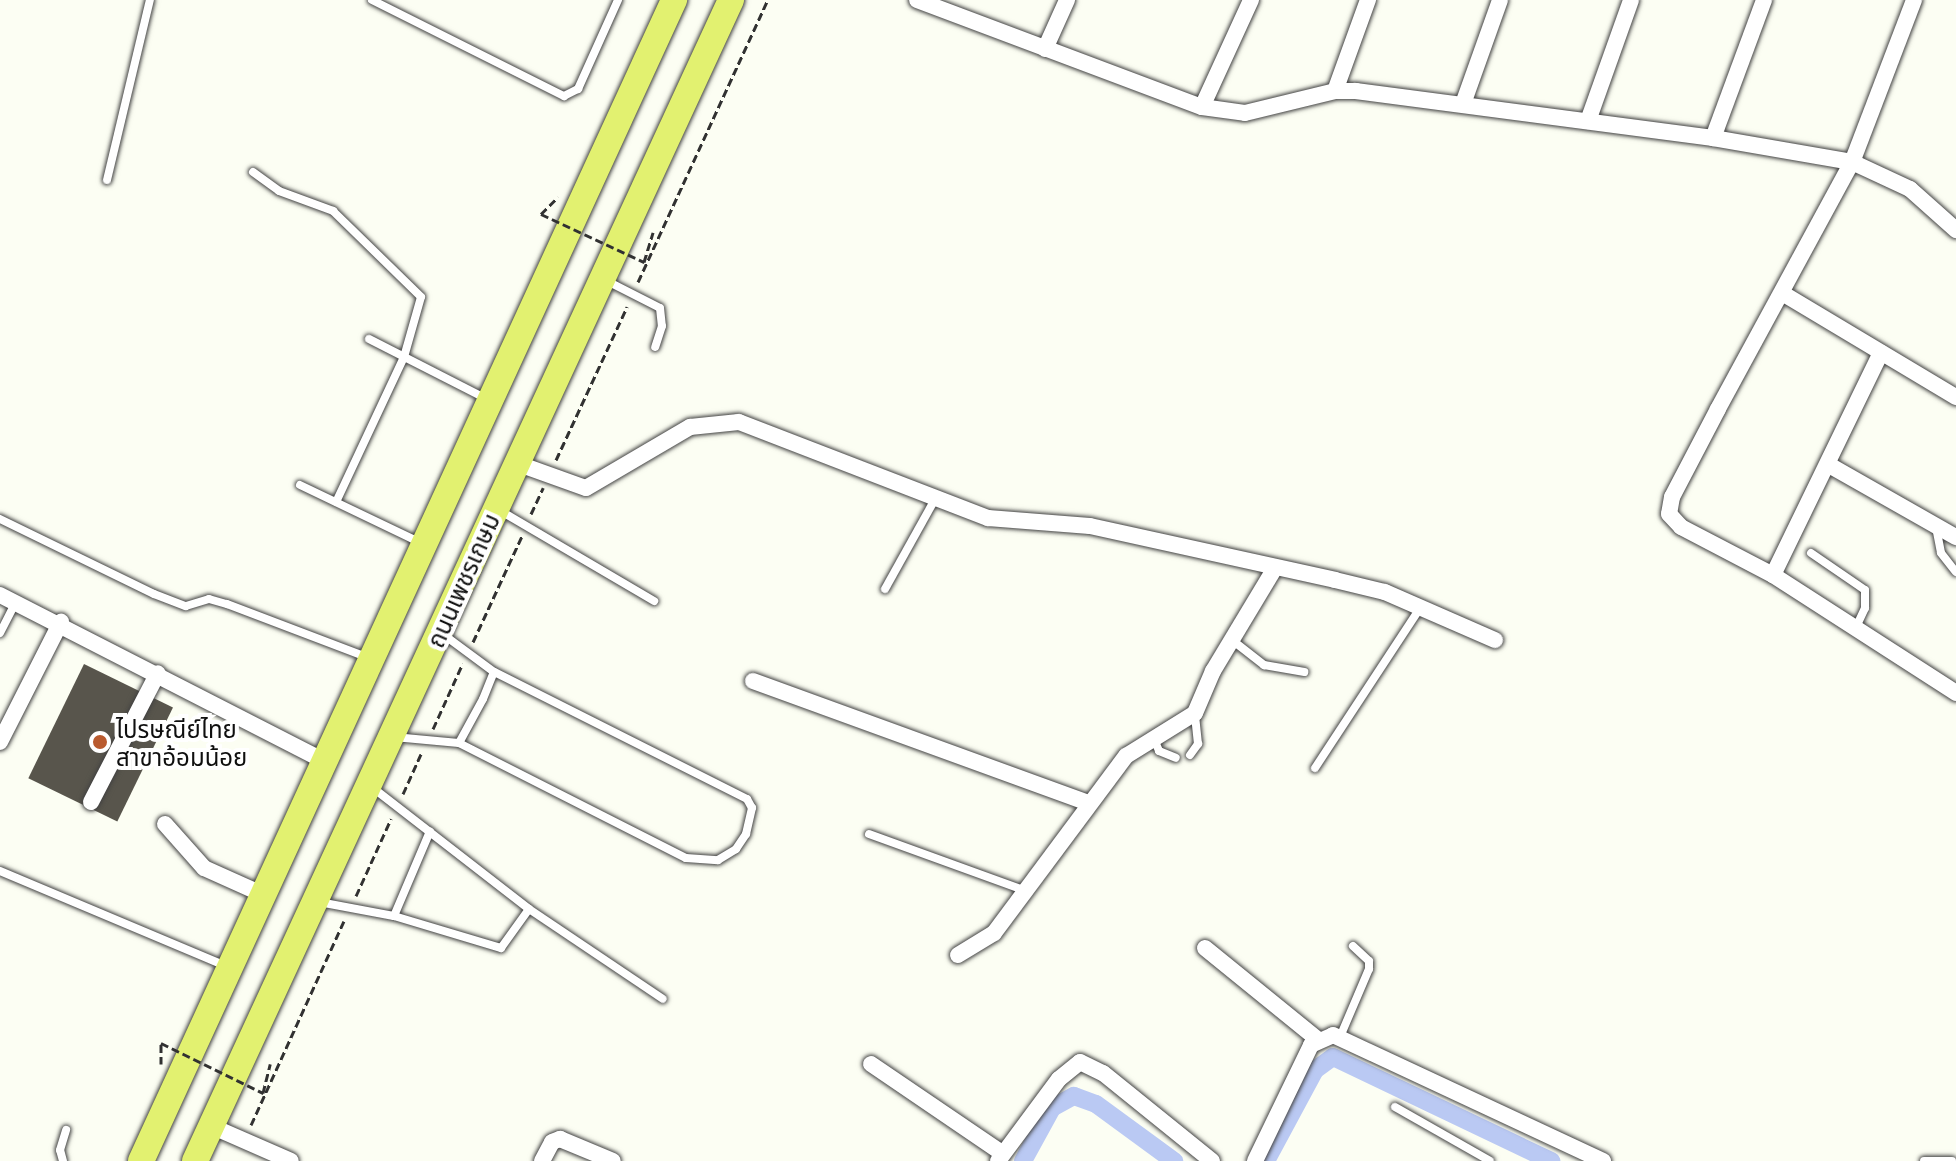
<!DOCTYPE html>
<html>
<head>
<meta charset="utf-8">
<style>
	body { margin:0 }
	#map { position:relative; width:1956px; height:1161px; overflow:hidden; background:#fcfef3; font-family:Literata,"Noto Sans Thai",serif }
	div>[style] { position:absolute }
	[style*='--x'] { left:calc(var(--x)*1px); top:calc(var(--y)*1px); width:calc(var(--w)*1px); rotate:calc(var(--a)*1deg) }
	.canal>* { height:18px; margin:-9px; padding:0 9px; transform-origin:9px; border-radius:9px; background:#bac9f3 }
	.building>* { inset:0; background:#58554c; transform-origin:0 0 }
	.path>* { height:3px; margin-top:-1.5px; transform-origin:0; background:repeating-linear-gradient(90deg,#313131 0 8px,transparent 0 12px) }
	.roads { filter:drop-shadow(0 0 2px #424242) drop-shadow(0 0 2px #424242) }
	.lane>* { height:8px; margin:-4px; padding:0 4px; transform-origin:4px; border-radius:4px; background:#fff }
	.street>* { height:16px; margin:-8px; padding:0 8px; transform-origin:8px; border-radius:8px; background:#fff }
	.primary>* { height:26px; margin:-13px; padding:0 13px; transform-origin:13px; border-radius:13px; background:#e2f170 }
	.path-bridge>* { height:3px; margin-top:-1.5px; transform-origin:0; background:repeating-linear-gradient(90deg,#313131 0 8px,transparent 0 12px) }
	.dots>* { width:22px; height:22px; translate:-50% -50%; box-sizing:border-box; border:4px solid #fff; border-radius:50% }
	span { translate:-50% -50%; white-space:nowrap; text-align:center; line-height:1.15; -webkit-text-stroke:8px #fff; paint-order:stroke }
	.street-label { font-size:24px; color:#0f0f0f }
	.poi-label { font-size:24px; color:#0f0f0f }
	.left { translate:0 -50%; text-align:left }
</style>
</head>
<body>
<div id="map">
	<div class="canal">
		<i style="--x:1023;--y:1161;--w:60;--a:-61.3"></i>
		<i style="--x:1052;--y:1108;--w:25;--a:-29"></i>
		<i style="--x:1074;--y:1096;--w:23;--a:20"></i>
		<i style="--x:1096;--y:1104;--w:97;--a:36.2"></i>
		<i style="--x:1266;--y:1161;--w:103;--a:-61.7"></i>
		<i style="--x:1315;--y:1070;--w:22;--a:-36"></i>
		<i style="--x:1333;--y:1057;--w:242;--a:25.5"></i>
	</div>
	<div class="building">
		<i style="left:84px;top:664px;width:99px;height:127px;rotate:26deg"></i>
	</div>
	<div class="path">
		<i style="--x:541;--y:214;--w:24;--a:-45"></i>
		<i style="--x:644;--y:262;--w:31;--a:-73"></i>
		<i style="--x:638;--y:282;--w:311;--a:-65.3"></i>
		<i style="--x:556;--y:460;--w:169;--a:-65.1"></i>
		<i style="--x:531;--y:514;--w:29;--a:-65"></i>
		<i style="--x:473;--y:642;--w:117;--a:-65.2"></i>
		<i style="--x:433;--y:729;--w:72;--a:-65.6"></i>
		<i style="--x:403;--y:794;--w:44;--a:-65.8"></i>
		<i style="--x:356;--y:896;--w:85;--a:-65.6"></i>
		<i style="--x:161;--y:1064;--w:21;--a:-90"></i>
		<i style="--x:263;--y:1093;--w:30;--a:-76"></i>
		<i style="--x:251;--y:1125;--w:224;--a:-65.5"></i>
	</div>
	<div class="roads">
		<div class="lane">
			<i style="--x:372;--y:0;--w:215;--a:26.6"></i>
			<i style="--x:564;--y:96;--w:16;--a:-27"></i>
			<i style="--x:578;--y:89;--w:98;--a:-65.8"></i>
			<i style="--x:253;--y:172;--w:32;--a:36"></i>
			<i style="--x:279;--y:191;--w:58;--a:20.3"></i>
			<i style="--x:333;--y:211;--w:123;--a:44.3"></i>
			<i style="--x:421;--y:297;--w:62;--a:105.8"></i>
			<i style="--x:404;--y:357;--w:160;--a:115.1"></i>
			<i style="--x:107;--y:180;--w:185;--a:-76.6"></i>
			<i style="--x:607;--y:281;--w:59;--a:27"></i>
			<i style="--x:660;--y:308;--w:18;--a:84"></i>
			<i style="--x:662;--y:326;--w:22;--a:108"></i>
			<i style="--x:369;--y:339;--w:132;--a:27"></i>
			<i style="--x:300;--y:485;--w:134;--a:25.6"></i>
			<i style="--x:499;--y:510;--w:180;--a:30.4"></i>
			<i style="--x:0;--y:519;--w:171;--a:26"></i>
			<i style="--x:154;--y:594;--w:34;--a:21"></i>
			<i style="--x:186;--y:606;--w:24;--a:-17"></i>
			<i style="--x:209;--y:599;--w:19;--a:16"></i>
			<i style="--x:227;--y:604;--w:152;--a:20.8"></i>
			<i style="--x:1936;--y:527;--w:26;--a:79"></i>
			<i style="--x:1941;--y:553;--w:24;--a:52"></i>
			<i style="--x:1811;--y:553;--w:65;--a:34.4"></i>
			<i style="--x:1865;--y:590;--w:18;--a:90"></i>
			<i style="--x:1865;--y:608;--w:23;--a:115"></i>
			<i style="--x:885;--y:589;--w:103;--a:-60.9"></i>
			<i style="--x:0;--y:633;--w:35;--a:-63"></i>
			<i style="--x:1232;--y:640;--w:41;--a:38"></i>
			<i style="--x:1264;--y:665;--w:41;--a:9.9"></i>
			<i style="--x:394;--y:737;--w:65;--a:5.3"></i>
			<i style="--x:459;--y:743;--w:50;--a:-61.4"></i>
			<i style="--x:483;--y:699;--w:29;--a:-68"></i>
			<i style="--x:494;--y:672;--w:62;--a:-143.5"></i>
			<i style="--x:1154;--y:739;--w:13;--a:67"></i>
			<i style="--x:1159;--y:751;--w:18;--a:22"></i>
			<i style="--x:459;--y:743;--w:254;--a:26.9"></i>
			<i style="--x:686;--y:858;--w:32;--a:4"></i>
			<i style="--x:718;--y:860;--w:21;--a:-31"></i>
			<i style="--x:736;--y:849;--w:18;--a:-56"></i>
			<i style="--x:746;--y:834;--w:27;--a:-77"></i>
			<i style="--x:752;--y:808;--w:10;--a:-119"></i>
			<i style="--x:747;--y:799;--w:283;--a:-153.3"></i>
			<i style="--x:1190;--y:755;--w:14;--a:-54"></i>
			<i style="--x:1198;--y:744;--w:30;--a:-96"></i>
			<i style="--x:1315;--y:768;--w:191;--a:-56.7"></i>
			<i style="--x:869;--y:834;--w:165;--a:19.9"></i>
			<i style="--x:0;--y:871;--w:245;--a:22.8"></i>
			<i style="--x:319;--y:902;--w:76;--a:10.6"></i>
			<i style="--x:394;--y:916;--w:112;--a:16.7"></i>
			<i style="--x:501;--y:948;--w:48;--a:-54.3"></i>
			<i style="--x:529;--y:909;--w:197;--a:-142.2"></i>
			<i style="--x:529;--y:909;--w:161;--a:33.9"></i>
			<i style="--x:394;--y:916;--w:92;--a:-67"></i>
			<i style="--x:1340;--y:1037;--w:74;--a:-66.9"></i>
			<i style="--x:1369;--y:969;--w:8;--a:-90"></i>
			<i style="--x:1369;--y:961;--w:22;--a:-137"></i>
			<i style="--x:1395;--y:1107;--w:109;--a:29.6"></i>
			<i style="--x:63;--y:1161;--w:11;--a:-105"></i>
			<i style="--x:60;--y:1150;--w:21;--a:-73"></i>
			<i style="--x:1924;--y:1161;--w:28;--a:0"></i>
		</div>
		<div class="street">
			<i style="--x:917;--y:0;--w:304;--a:20.6"></i>
			<i style="--x:1202;--y:107;--w:43;--a:7.9"></i>
			<i style="--x:1245;--y:113;--w:93;--a:-13.7"></i>
			<i style="--x:1335;--y:91;--w:21;--a:0"></i>
			<i style="--x:1356;--y:91;--w:360;--a:7.5"></i>
			<i style="--x:1713;--y:138;--w:141;--a:9.8"></i>
			<i style="--x:1852;--y:162;--w:64;--a:25"></i>
			<i style="--x:1910;--y:189;--w:62;--a:41.7"></i>
			<i style="--x:1914;--y:0;--w:173;--a:110.9"></i>
			<i style="--x:1852;--y:162;--w:281;--a:118.5"></i>
			<i style="--x:1718;--y:409;--w:99;--a:117.6"></i>
			<i style="--x:1672;--y:497;--w:17;--a:100"></i>
			<i style="--x:1669;--y:514;--w:18;--a:47"></i>
			<i style="--x:1681;--y:527;--w:104;--a:27.6"></i>
			<i style="--x:1773;--y:575;--w:218;--a:32.8"></i>
			<i style="--x:1045;--y:49;--w:54;--a:-65.8"></i>
			<i style="--x:1335;--y:91;--w:97;--a:-70.1"></i>
			<i style="--x:1463;--y:104;--w:110;--a:-70.4"></i>
			<i style="--x:1202;--y:107;--w:118;--a:-65.4"></i>
			<i style="--x:1588;--y:121;--w:128;--a:-70.4"></i>
			<i style="--x:1713;--y:138;--w:147;--a:-69.7"></i>
			<i style="--x:1782;--y:293;--w:203;--a:30.9"></i>
			<i style="--x:516;--y:463;--w:74;--a:19.7"></i>
			<i style="--x:586;--y:488;--w:121;--a:-30.4"></i>
			<i style="--x:690;--y:427;--w:49;--a:-5.8"></i>
			<i style="--x:739;--y:422;--w:267;--a:21.1"></i>
			<i style="--x:988;--y:518;--w:102;--a:4.5"></i>
			<i style="--x:1090;--y:526;--w:251;--a:12.4"></i>
			<i style="--x:1335;--y:580;--w:51;--a:13.5"></i>
			<i style="--x:1385;--y:592;--w:120;--a:23.6"></i>
			<i style="--x:1829;--y:465;--w:146;--a:29.6"></i>
			<i style="--x:1773;--y:575;--w:247;--a:-64.1"></i>
			<i style="--x:0;--y:595;--w:365;--a:27.1"></i>
			<i style="--x:753;--y:681;--w:357;--a:20"></i>
			<i style="--x:0;--y:742;--w:135;--a:-63.1"></i>
			<i style="--x:91;--y:802;--w:145;--a:-62.6"></i>
			<i style="--x:165;--y:824;--w:59;--a:48.4"></i>
			<i style="--x:204;--y:868;--w:66;--a:24.2"></i>
			<i style="--x:1205;--y:948;--w:144;--a:39.1"></i>
			<i style="--x:958;--y:955;--w:42;--a:-31.4"></i>
			<i style="--x:994;--y:933;--w:221;--a:-53.3"></i>
			<i style="--x:1126;--y:756;--w:81;--a:-31.9"></i>
			<i style="--x:1195;--y:713;--w:46;--a:-66.8"></i>
			<i style="--x:1213;--y:671;--w:120;--a:-59"></i>
			<i style="--x:871;--y:1064;--w:158;--a:34.2"></i>
			<i style="--x:211;--y:1126;--w:87;--a:23.6"></i>
			<i style="--x:542;--y:1161;--w:21;--a:-62"></i>
			<i style="--x:552;--y:1142;--w:9;--a:-21"></i>
			<i style="--x:560;--y:1139;--w:57;--a:22.5"></i>
			<i style="--x:998;--y:1161;--w:102;--a:-53.4"></i>
			<i style="--x:1059;--y:1079;--w:27;--a:-39"></i>
			<i style="--x:1080;--y:1062;--w:25;--a:26"></i>
			<i style="--x:1103;--y:1073;--w:140;--a:38.9"></i>
			<i style="--x:1255;--y:1161;--w:129;--a:-64.2"></i>
			<i style="--x:1311;--y:1045;--w:24;--a:-24"></i>
			<i style="--x:1333;--y:1035;--w:298;--a:25"></i>
		</div>
		<div class="primary">
			<i style="--x:141;--y:1161;--w:1278;--a:-65.34"></i>
			<i style="--x:195;--y:1161;--w:1279;--a:-65.22"></i>
		</div>
	</div>
	<div class="path-bridge">
		<i style="--x:541;--y:214;--w:114;--a:25"></i>
		<i style="--x:161;--y:1043;--w:114;--a:26.1"></i>
	</div>
	<div class="dots">
		<i style="left:100px;top:742px;background:#b95a2e"></i>
	</div>
	<div class="street-label">
		<span style="left:462px;top:580px;rotate:-66deg">ถนนเพชรเกษม</span>
	</div>
	<div class="poi-label">
		<span class="left" style="left:116px;top:742px">ไปรษณีย์ไทย<br>สาขาอ้อมน้อย</span>
	</div>
</div>
</body>
</html>
